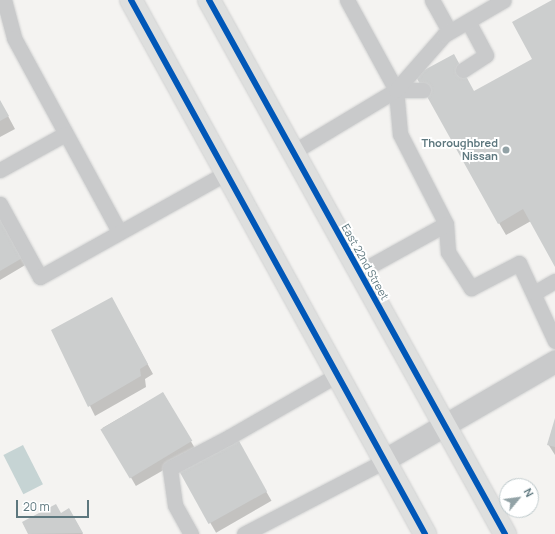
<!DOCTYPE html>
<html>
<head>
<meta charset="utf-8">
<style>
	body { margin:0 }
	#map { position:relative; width:555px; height:534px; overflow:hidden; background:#f4f3f1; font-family:Manrope,sans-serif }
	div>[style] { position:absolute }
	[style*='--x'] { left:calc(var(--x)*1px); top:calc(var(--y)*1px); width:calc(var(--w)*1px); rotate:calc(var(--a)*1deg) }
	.water>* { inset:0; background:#c6d4d4; transform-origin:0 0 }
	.shadow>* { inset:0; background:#0003; transform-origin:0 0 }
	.building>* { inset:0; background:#cccece; transform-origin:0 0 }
	.roads { filter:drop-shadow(0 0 1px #d0d1d1) drop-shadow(0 0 1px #d0d1d1) }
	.service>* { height:15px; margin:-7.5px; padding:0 7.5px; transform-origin:7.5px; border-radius:7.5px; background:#c9cacb }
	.minor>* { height:22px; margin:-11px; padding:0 11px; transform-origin:11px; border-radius:11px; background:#c9cacb }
	.primary>* { height:22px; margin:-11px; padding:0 11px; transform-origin:11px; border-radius:11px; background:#dedfde }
	.cycleway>* { height:6px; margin:-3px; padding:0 3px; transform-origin:3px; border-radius:3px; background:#0057b8 }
	.dots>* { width:11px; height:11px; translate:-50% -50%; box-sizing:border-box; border:2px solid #fff; border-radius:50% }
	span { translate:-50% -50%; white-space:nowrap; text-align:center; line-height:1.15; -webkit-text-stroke:4px #fff; paint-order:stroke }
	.poi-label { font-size:11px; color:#5d777e; font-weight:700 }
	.right { translate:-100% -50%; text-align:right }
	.street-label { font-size:11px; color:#5d777e }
	.north { position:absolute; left:499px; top:478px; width:40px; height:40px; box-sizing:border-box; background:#fff; border:1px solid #bec9cb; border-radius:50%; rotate:61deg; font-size:11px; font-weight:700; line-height:16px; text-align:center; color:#5d777e }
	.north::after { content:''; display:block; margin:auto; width:14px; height:18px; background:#92a2a6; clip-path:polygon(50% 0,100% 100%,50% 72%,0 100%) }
	.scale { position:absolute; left:16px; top:500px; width:73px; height:18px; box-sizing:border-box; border:2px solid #5d777e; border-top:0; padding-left:5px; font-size:12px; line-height:14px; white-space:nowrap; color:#5d777e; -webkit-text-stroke:3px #fff; paint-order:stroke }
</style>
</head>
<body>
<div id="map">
	<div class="water">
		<i style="left:23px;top:445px;width:44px;height:22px;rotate:63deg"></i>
	</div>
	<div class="shadow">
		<i style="clip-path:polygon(554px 0,555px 0,555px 265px,531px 221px,506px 235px,499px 223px,474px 92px,534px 59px)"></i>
		<i style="clip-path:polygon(0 101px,15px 129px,0 137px)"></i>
		<i style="clip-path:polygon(0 216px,27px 264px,0 280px)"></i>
		<i style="clip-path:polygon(117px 308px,153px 374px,145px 379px,146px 387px,95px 416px,53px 331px)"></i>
		<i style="left:163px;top:393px;width:67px;height:70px;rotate:60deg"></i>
		<i style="clip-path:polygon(555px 420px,555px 455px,548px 444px)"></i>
		<i style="left:237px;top:441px;width:69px;height:64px;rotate:60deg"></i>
		<i style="clip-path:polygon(69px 509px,83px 534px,29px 534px,23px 523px,61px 514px)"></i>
	</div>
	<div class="building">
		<i style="clip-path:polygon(552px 0,555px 0,555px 267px,523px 209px,498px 224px,415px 75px,454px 54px,474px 91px,532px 59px,512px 22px)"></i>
		<i style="clip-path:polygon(0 100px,9px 116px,0 121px)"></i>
		<i style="clip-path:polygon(0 214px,24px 257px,0 271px)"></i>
		<i style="clip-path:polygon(112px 297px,148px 364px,140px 369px,141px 376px,88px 407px,51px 330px)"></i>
		<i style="left:163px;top:392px;width:57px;height:73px;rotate:59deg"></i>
		<i style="clip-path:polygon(555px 418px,555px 447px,547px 445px)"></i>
		<i style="left:238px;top:439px;width:60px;height:67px;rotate:61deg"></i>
		<i style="clip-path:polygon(56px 504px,61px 513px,69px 508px,83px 533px,28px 534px,22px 522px)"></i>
	</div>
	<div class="roads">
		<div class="service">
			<i style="--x:4;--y:0;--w:39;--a:75"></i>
			<i style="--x:14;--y:38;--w:220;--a:61.5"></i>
			<i style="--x:347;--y:0;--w:102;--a:61.4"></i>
			<i style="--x:396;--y:90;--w:44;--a:84.8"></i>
			<i style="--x:400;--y:134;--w:101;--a:62.9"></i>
			<i style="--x:446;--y:224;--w:28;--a:86"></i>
			<i style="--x:448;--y:252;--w:43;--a:57.4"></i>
			<i style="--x:471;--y:288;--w:54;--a:-27.5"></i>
			<i style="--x:519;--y:263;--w:86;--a:65.2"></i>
			<i style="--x:432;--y:0;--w:35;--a:61"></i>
			<i style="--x:463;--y:70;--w:27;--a:-33"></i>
			<i style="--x:486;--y:55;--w:38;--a:-118"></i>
			<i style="--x:396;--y:90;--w:27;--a:0"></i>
			<i style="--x:293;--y:152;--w:120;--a:-31"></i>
			<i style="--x:396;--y:90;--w:73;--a:-48.9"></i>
			<i style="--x:444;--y:35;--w:69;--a:-30.3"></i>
			<i style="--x:0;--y:170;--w:74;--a:-29"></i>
			<i style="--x:0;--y:204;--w:83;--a:61.3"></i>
			<i style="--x:40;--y:277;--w:213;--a:-29.2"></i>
			<i style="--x:359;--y:272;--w:99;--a:-28.9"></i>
			<i style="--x:534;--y:293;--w:24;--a:-30"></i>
			<i style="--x:191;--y:534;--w:33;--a:-119"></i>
			<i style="--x:175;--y:505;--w:37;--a:-98"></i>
			<i style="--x:170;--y:468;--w:67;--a:-27.7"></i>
			<i style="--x:229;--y:437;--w:125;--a:-29.9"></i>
			<i style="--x:244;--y:534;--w:158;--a:-27.5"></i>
		</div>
		<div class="minor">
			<i style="--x:384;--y:461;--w:198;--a:-30.1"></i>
		</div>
		<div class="primary">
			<i style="--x:131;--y:0;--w:610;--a:61.16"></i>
			<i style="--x:209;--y:0;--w:611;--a:61"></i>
		</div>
	</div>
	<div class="cycleway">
		<i style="--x:131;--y:0;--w:610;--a:61.16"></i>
		<i style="--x:209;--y:0;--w:611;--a:61"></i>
	</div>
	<div class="dots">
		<i style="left:506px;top:150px;background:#92a2a6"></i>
	</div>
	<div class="poi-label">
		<span class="right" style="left:498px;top:150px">Thoroughbred<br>Nissan</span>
	</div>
	<div class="street-label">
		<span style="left:365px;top:262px;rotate:61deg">East 22nd Street</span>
	</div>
	<div class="north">N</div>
	<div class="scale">20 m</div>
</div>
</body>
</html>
